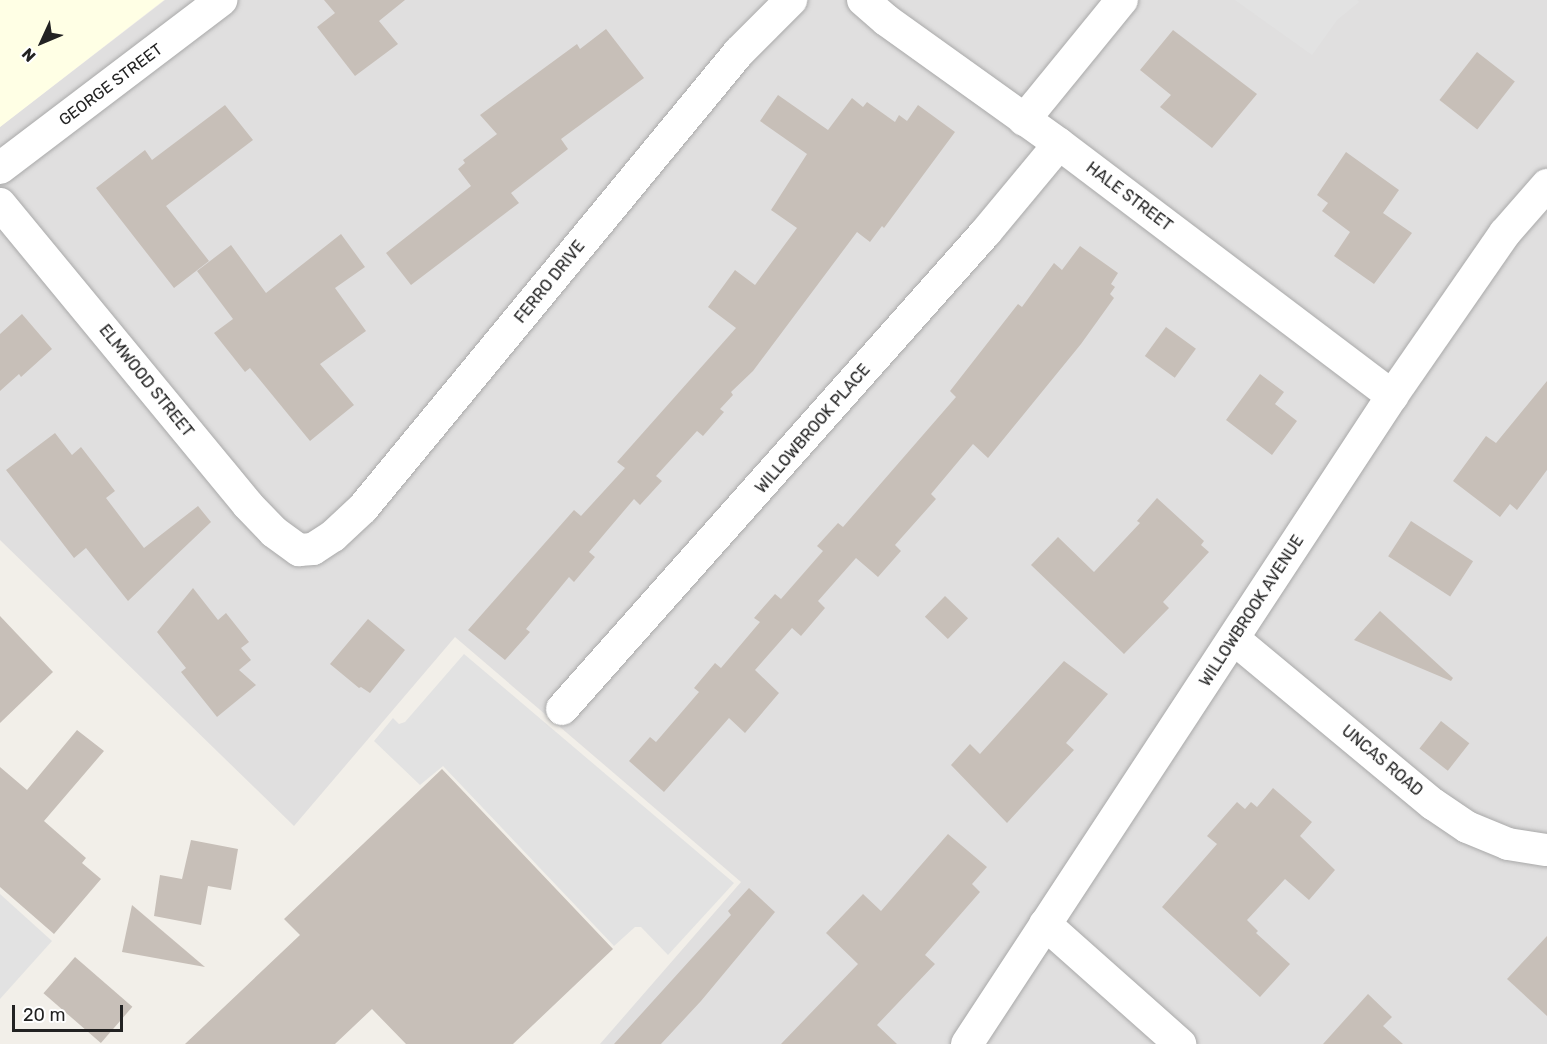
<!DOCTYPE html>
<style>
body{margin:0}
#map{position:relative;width:1547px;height:1044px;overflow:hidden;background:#f2efe9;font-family:Rubik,sans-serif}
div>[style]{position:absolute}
.residential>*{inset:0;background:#e0dfdf}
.education>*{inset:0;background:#ffffe5}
.parking>*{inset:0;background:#e2e2e2}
.building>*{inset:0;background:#c7bfb8;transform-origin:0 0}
.roads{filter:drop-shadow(0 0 2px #a9a9a9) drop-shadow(0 0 2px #a9a9a9)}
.street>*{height:32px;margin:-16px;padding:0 16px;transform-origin:16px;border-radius:16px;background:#fff}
span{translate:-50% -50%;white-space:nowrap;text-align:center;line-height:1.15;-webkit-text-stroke:6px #fff;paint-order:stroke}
.street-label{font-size:16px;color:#222}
.north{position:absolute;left:12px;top:12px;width:60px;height:60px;-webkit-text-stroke:4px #fff;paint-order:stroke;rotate:226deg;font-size:16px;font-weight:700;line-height:24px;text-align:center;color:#222}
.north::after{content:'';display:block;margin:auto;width:21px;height:27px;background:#222;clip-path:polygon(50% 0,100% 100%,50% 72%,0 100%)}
.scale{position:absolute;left:12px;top:1005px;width:111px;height:27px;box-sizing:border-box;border:3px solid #222;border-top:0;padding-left:8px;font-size:18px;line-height:21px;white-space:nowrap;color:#222;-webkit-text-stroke:4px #fff;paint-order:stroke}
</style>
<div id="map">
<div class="residential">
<i style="clip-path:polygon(165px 0,1547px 0,1547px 1044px,600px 1044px,741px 882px,455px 637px,294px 826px,0 540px,0 127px)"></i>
</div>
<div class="education">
<i style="clip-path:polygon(0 0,164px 0,0 127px)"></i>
</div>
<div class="parking">
<i style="clip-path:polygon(1235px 0,1357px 0,1359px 2px,1337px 20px,1312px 55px)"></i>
<i style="clip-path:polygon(464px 654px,734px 883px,668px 955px,641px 927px,635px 927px,614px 946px,443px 766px,420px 785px,374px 741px,393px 718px,399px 724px,405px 722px)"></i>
<i style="clip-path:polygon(0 894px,52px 941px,0 999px)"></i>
</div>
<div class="building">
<i style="clip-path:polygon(324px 0,405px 0,379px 21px,398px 44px,355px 76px,317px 27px,335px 13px)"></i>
<i style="clip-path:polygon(606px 29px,644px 78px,561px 139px,568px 149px,511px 193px,519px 203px,411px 285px,386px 253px,471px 186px,458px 169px,465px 163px,463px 160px,497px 134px,480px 115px,577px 44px,580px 49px)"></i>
<i style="clip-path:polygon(1173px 30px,1257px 94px,1212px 148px,1160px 107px,1171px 95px,1140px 70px)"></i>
<i style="left:1477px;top:52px;width:48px;height:61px;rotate:38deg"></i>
<i style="clip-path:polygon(778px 95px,828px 130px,852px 98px,863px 107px,867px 102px,895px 122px,899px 115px,907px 121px,918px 105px,955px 132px,884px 228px,882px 226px,870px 242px,857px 232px,753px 371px,731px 392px,733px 395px,720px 409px,724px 412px,703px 436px,697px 431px,656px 476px,662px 481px,640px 505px,634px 499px,589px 552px,595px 557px,574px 582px,569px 577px,526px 629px,530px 632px,505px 660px,468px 630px,574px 510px,581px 516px,625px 468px,617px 462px,736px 328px,708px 307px,735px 270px,755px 285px,797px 228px,771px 210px,807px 154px,760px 121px)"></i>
<i style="clip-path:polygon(225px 105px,253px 140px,166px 206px,209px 261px,174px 288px,96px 188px,145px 150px,152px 160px)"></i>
<i style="clip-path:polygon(1346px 152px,1399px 190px,1383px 213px,1412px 233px,1374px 284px,1334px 256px,1350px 232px,1322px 211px,1328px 203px,1317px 195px)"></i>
<i style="clip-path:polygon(341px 234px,365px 267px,335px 288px,366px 331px,320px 364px,354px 405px,310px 441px,250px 368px,245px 372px,214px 333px,233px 319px,197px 271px,231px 245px,266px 293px)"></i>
<i style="clip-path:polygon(1080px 246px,1118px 273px,1111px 284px,1115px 287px,1110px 294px,1114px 298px,1081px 344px,988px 458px,973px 444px,931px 494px,936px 499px,895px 545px,901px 551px,878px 577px,856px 558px,818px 601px,825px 608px,801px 636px,792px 628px,755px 670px,779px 693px,745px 733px,729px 718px,664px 792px,629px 761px,650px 737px,656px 742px,699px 692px,694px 688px,715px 663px,721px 668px,760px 622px,754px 618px,775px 594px,781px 599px,823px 551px,817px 546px,838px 523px,843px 527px,956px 397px,950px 391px,1018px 304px,1022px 307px,1054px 263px,1062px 270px)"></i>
<i style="clip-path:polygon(22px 314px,52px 349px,21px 377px,19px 374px,0 391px,0 334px)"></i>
<i style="left:1166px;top:327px;width:37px;height:36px;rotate:36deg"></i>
<i style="clip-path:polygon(1260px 374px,1284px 392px,1275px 404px,1297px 421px,1272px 455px,1226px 420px)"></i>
<i style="clip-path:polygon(1547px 381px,1547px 470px,1517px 510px,1510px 504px,1500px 517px,1453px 481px,1486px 436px,1496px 443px)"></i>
<i style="clip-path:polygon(55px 433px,72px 455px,81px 447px,115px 491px,106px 498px,144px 548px,198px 506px,211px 522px,128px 601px,86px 548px,74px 558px,6px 470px)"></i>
<i style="clip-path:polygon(1157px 498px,1204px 541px,1201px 545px,1209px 552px,1163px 602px,1169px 608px,1124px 654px,1031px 565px,1058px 537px,1094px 572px,1140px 523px,1137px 521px)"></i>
<i style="left:1411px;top:521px;width:74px;height:42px;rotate:33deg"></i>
<i style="clip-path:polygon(193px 588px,218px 620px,226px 613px,249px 642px,241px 648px,251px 660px,239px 670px,256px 685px,217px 717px,181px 672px,186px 668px,157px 632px)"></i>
<i style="left:945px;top:596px;width:32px;height:29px;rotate:44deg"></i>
<i style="clip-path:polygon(1380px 611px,1453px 678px,1451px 681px,1354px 640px)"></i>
<i style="clip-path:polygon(0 616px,53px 672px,0 723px)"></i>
<i style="clip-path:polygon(368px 619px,405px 650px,370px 693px,361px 687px,359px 688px,330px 664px)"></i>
<i style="clip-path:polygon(1064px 661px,1108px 694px,1066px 743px,1074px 750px,1007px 823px,951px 765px,970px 744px,980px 754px)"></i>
<i style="left:1441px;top:721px;width:36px;height:35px;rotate:38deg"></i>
<i style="clip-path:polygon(77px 730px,104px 751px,44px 821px,86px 858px,82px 863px,101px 879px,54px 934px,0 887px,0 767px,27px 790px)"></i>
<i style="clip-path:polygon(442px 769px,613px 949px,513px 1044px,406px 1044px,372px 1009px,335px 1044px,185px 1044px,300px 935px,284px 919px)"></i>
<i style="clip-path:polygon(1273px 788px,1312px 822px,1300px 836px,1335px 870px,1309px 900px,1285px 879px,1247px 920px,1258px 931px,1256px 933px,1290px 964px,1260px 997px,1162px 907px,1217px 844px,1207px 836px,1237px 802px,1245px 809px,1251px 802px,1257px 807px)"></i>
<i style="clip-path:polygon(948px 834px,987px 867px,972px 884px,980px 892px,925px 955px,935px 964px,877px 1025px,897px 1044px,781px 1044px,858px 964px,826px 933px,863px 894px,881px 911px)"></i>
<i style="clip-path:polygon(191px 840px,238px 849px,231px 890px,208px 886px,201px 925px,154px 916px,160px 875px,182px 879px)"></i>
<i style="clip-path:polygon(749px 888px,775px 912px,701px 1001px,661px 1044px,614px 1044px,731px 915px,728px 911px)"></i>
<i style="clip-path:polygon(132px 905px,205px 967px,122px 952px)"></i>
<i style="clip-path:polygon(1547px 936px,1547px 1016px,1507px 979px)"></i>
<i style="left:75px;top:957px;width:76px;height:48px;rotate:41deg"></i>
<i style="clip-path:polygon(1368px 994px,1392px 1017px,1383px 1026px,1403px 1044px,1323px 1044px)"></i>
</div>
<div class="roads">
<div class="street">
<i style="left:863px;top:0;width:30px;rotate:41deg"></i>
<i style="left:886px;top:20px;width:213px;rotate:35.6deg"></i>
<i style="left:1059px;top:144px;width:418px;rotate:37.1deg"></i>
<i style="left:1024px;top:120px;width:155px;rotate:-50.8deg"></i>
<i style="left:0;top:168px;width:278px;rotate:-37.2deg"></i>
<i style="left:0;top:204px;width:390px;rotate:50.5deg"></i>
<i style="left:248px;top:505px;width:37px;rotate:46deg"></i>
<i style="left:274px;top:532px;width:31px;rotate:36deg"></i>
<i style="left:299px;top:550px;width:14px;rotate:-4deg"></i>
<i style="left:313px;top:549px;width:24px;rotate:-33deg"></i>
<i style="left:333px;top:536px;width:41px;rotate:-43deg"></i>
<i style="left:363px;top:508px;width:591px;rotate:-50.49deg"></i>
<i style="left:739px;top:52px;width:74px;rotate:-45deg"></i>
<i style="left:1234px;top:639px;width:259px;rotate:39.7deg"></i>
<i style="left:1433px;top:804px;width:41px;rotate:34.1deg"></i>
<i style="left:1467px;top:827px;width:44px;rotate:22.5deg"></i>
<i style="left:1508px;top:844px;width:39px;rotate:9deg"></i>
<i style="left:562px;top:709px;width:638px;rotate:-48.37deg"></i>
<i style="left:986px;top:232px;width:114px;rotate:-50.3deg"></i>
<i style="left:1045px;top:924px;width:181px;rotate:41.6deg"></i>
<i style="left:967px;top:1044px;width:775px;rotate:-56.74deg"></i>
<i style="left:1392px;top:396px;width:198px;rotate:-55.3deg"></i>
<i style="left:1505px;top:233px;width:64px;rotate:-48.8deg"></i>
</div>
</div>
<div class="street-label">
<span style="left:111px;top:85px;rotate:-37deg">GEORGE STREET</span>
<span style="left:1129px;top:197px;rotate:37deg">HALE STREET</span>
<span style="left:550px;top:282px;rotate:-51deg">FERRO DRIVE</span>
<span style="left:146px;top:381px;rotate:51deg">ELMWOOD STREET</span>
<span style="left:813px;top:429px;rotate:-49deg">WILLOWBROOK PLACE</span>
<span style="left:1252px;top:611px;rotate:-57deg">WILLOWBROOK AVENUE</span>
<span style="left:1382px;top:761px;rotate:40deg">UNCAS ROAD</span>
</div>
<div class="north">N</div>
<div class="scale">20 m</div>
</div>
